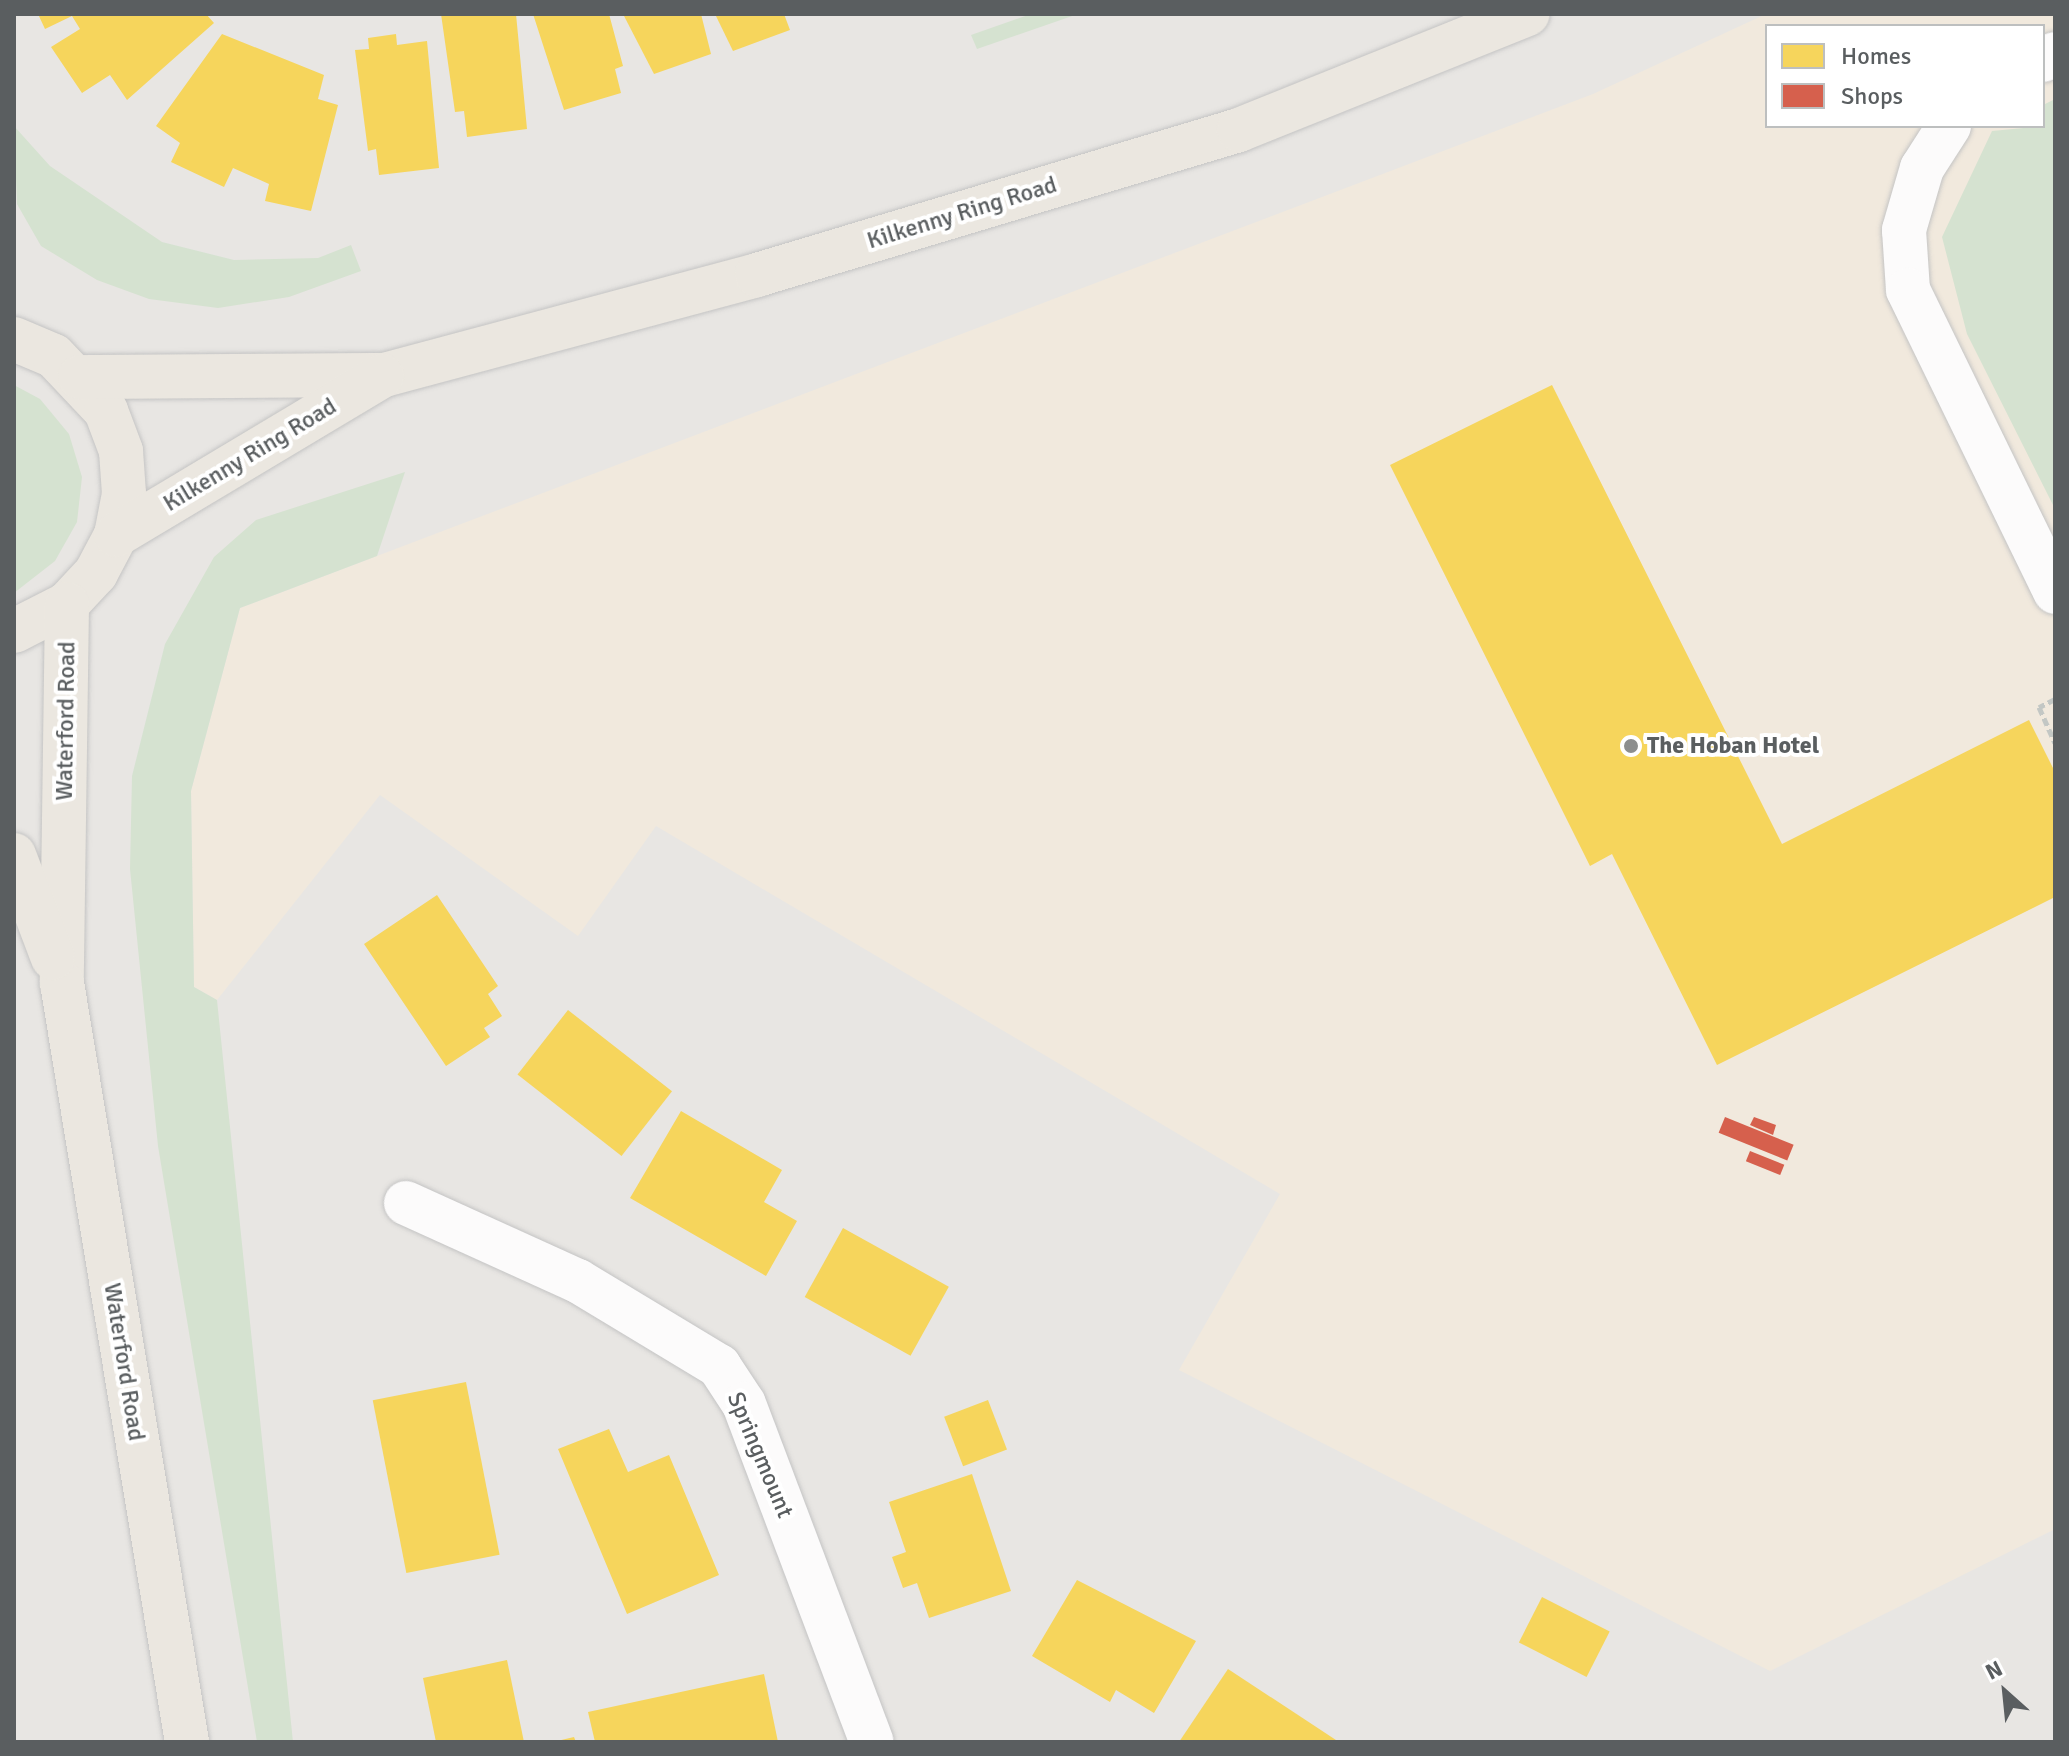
<!DOCTYPE html>
<style>
body{margin:0}
#map{position:relative;width:2069px;height:1756px;overflow:hidden;background:#e8e6e3;font-family:Signika,sans-serif}
div>[style]{position:absolute}
.commercial>*{inset:0;background:#f1e9dd}
.green>*{inset:0;background:#d5e2d0}
.homes>*{inset:0;background:#f6d55c;transform-origin:0 0}
.shops>*{inset:0;background:#d6604d;transform-origin:0 0}
.path>*{height:5px;margin-top:-2.5px;transform-origin:0;background:repeating-linear-gradient(90deg,#c3c7c4 0 8px,transparent 0 12px)}
.roads{filter:drop-shadow(0 0 2px #c4c4c4) drop-shadow(0 0 2px #c4c4c4)}
.minor>*{height:44px;margin:-22px;padding:0 22px;transform-origin:22px;border-radius:22px;background:#fcfbfb}
.highway>*{height:44px;margin:-22px;padding:0 22px;transform-origin:22px;border-radius:22px;background:#ebe7e0}
.dots>*{width:22px;height:22px;translate:-50% -50%;box-sizing:border-box;border:4px solid #fff;border-radius:50%}
span{translate:-50% -50%;white-space:nowrap;text-align:center;line-height:1.15;-webkit-text-stroke:8px #fff;paint-order:stroke}
.street-label{font-size:24px;color:#5a5e60}
.poi-label{font-size:24px;color:#5a5e60;font-weight:700}
.left{translate:0 -50%;text-align:left}
.frame{position:absolute;inset:0;border:16px solid #5a5e60;pointer-events:none}
.legend{position:absolute;left:1765px;top:24px;width:280px;height:104px;box-sizing:border-box;background:#fff;border:2px solid #bdbfbf;margin:0;padding:10px 14px;list-style:none;font-size:24px;color:#5a5e60}
.legend li{display:flex;align-items:center;gap:16px;height:40px}
.legend b{width:40px;border:2px solid #bdbfbf}
.north{position:absolute;left:1965px;top:1652px;width:80px;height:80px;-webkit-text-stroke:6px #fff;paint-order:stroke;rotate:333deg;font-size:22px;font-weight:700;line-height:32px;text-align:center;color:#5a5e60}
.north::after{content:'';display:block;margin:auto;width:28px;height:36px;background:#5a5e60;clip-path:polygon(50% 0,100% 100%,50% 72%,0 100%)}
</style>
<div id="map">
<div class="commercial">
<i style="clip-path:polygon(evenodd,1766px 14px,2055px 14px,2055px 1529px,1770px 1671px,1179px 1370px,1280px 1194px,656px 826px,578px 936px,380px 795px,217px 1000px,194px 987px,191px 791px,240px 608px,1593px 94px,1766px 14px,1767px 26px,2043px 26px,2043px 126px,1767px 126px,1767px 26px)"></i>
</div>
<div class="green">
<i style="clip-path:polygon(1031px 14px,1078px 14px,977px 49px,971px 35px)"></i>
<i style="clip-path:polygon(2055px 99px,2055px 509px,1967px 334px,1942px 237px,1992px 131px,2043px 126px,2043px 105px)"></i>
<i style="clip-path:polygon(14px 126px,50px 166px,162px 242px,234px 260px,318px 258px,351px 245px,361px 271px,289px 297px,218px 308px,149px 299px,97px 280px,41px 246px,17px 204px)"></i>
<i style="clip-path:polygon(14px 385px,40px 399px,69px 434px,82px 477px,77px 522px,55px 561px,14px 593px)"></i>
<i style="clip-path:polygon(405px 472px,377px 556px,240px 608px,191px 791px,194px 987px,217px 1000px,293px 1742px,257px 1742px,158px 1146px,130px 869px,132px 776px,165px 644px,214px 557px,256px 520px)"></i>
</div>
<div class="homes">
<i style="clip-path:polygon(38px 14px,206px 14px,214px 23px,127px 100px,110px 75px,82px 93px,51px 47px,80px 29px,72px 16px,45px 29px)"></i>
<i style="clip-path:polygon(441px 14px,516px 14px,527px 129px,467px 137px,464px 111px,455px 112px)"></i>
<i style="clip-path:polygon(533px 14px,609px 14px,623px 66px,615px 69px,621px 93px,564px 110px)"></i>
<i style="clip-path:polygon(623px 14px,701px 14px,711px 54px,654px 74px)"></i>
<i style="clip-path:polygon(715px 14px,784px 14px,790px 30px,733px 51px)"></i>
<i style="clip-path:polygon(222px 34px,324px 75px,318px 99px,338px 105px,311px 211px,265px 201px,269px 184px,233px 168px,224px 187px,171px 162px,180px 143px,156px 126px)"></i>
<i style="clip-path:polygon(396px 34px,397px 45px,427px 41px,439px 168px,379px 175px,376px 149px,368px 151px,355px 50px,369px 49px,368px 38px)"></i>
<i style="clip-path:polygon(1552px 385px,1782px 844px,2029px 720px,2055px 772px,2055px 897px,1717px 1065px,1612px 854px,1590px 866px,1390px 465px)"></i>
<i style="clip-path:polygon(437px 895px,498px 986px,488px 994px,502px 1016px,484px 1028px,490px 1037px,446px 1066px,364px 944px)"></i>
<i style="left:568px;top:1010px;width:132px;height:82px;rotate:38deg"></i>
<i style="clip-path:polygon(681px 1111px,782px 1170px,764px 1202px,797px 1221px,766px 1276px,630px 1198px)"></i>
<i style="left:843px;top:1228px;width:121px;height:79px;rotate:29deg"></i>
<i style="left:466px;top:1382px;width:176px;height:95px;rotate:79deg"></i>
<i style="left:988px;top:1400px;width:53px;height:47px;rotate:69deg"></i>
<i style="clip-path:polygon(609px 1429px,628px 1472px,669px 1455px,719px 1575px,627px 1614px,558px 1449px)"></i>
<i style="clip-path:polygon(972px 1474px,1011px 1591px,929px 1618px,917px 1583px,903px 1588px,892px 1557px,906px 1552px,889px 1502px)"></i>
<i style="clip-path:polygon(1077px 1580px,1196px 1641px,1154px 1713px,1116px 1690px,1110px 1702px,1032px 1656px)"></i>
<i style="left:1542px;top:1597px;width:76px;height:51px;rotate:27deg"></i>
<i style="clip-path:polygon(507px 1660px,524px 1742px,436px 1742px,423px 1678px)"></i>
<i style="clip-path:polygon(1228px 1669px,1339px 1742px,1179px 1742px)"></i>
<i style="clip-path:polygon(764px 1674px,778px 1742px,595px 1742px,588px 1712px)"></i>
<i style="clip-path:polygon(574px 1737px,576px 1742px,557px 1742px,557px 1741px)"></i>
</div>
<div class="shops">
<i style="left:1725px;top:1117px;width:74px;height:17px;rotate:22deg"></i>
<i style="clip-path:polygon(1754px 1117px,1776px 1125px,1773px 1135px,1750px 1125px)"></i>
<i style="left:1750px;top:1151px;width:37px;height:11px;rotate:22deg"></i>
</div>
<div class="path">
<i style="left:2055px;top:699px;width:18px;rotate:153deg"></i>
<i style="left:2039px;top:707px;width:39px;rotate:66deg"></i>
</div>
<div class="roads">
<div class="minor">
<i style="left:2043px;top:60px;width:13px;rotate:-27deg"></i>
<i style="left:1949px;top:126px;width:50px;rotate:122.7deg"></i>
<i style="left:1922px;top:168px;width:65px;rotate:106.2deg"></i>
<i style="left:1904px;top:230px;width:60px;rotate:86.2deg"></i>
<i style="left:1908px;top:290px;width:336px;rotate:64deg"></i>
<i style="left:406px;top:1203px;width:189px;rotate:24.4deg"></i>
<i style="left:578px;top:1281px;width:165px;rotate:31.1deg"></i>
<i style="left:719px;top:1366px;width:45px;rotate:56.7deg"></i>
<i style="left:744px;top:1404px;width:361px;rotate:69.3deg"></i>
</div>
<div class="highway">
<i style="left:14px;top:339px;width:43px;rotate:23deg"></i>
<i style="left:54px;top:356px;width:76px;rotate:46.6deg"></i>
<i style="left:106px;top:411px;width:43px;rotate:69.4deg"></i>
<i style="left:121px;top:451px;width:43px;rotate:86deg"></i>
<i style="left:124px;top:494px;width:42px;rotate:101deg"></i>
<i style="left:116px;top:535px;width:43px;rotate:117.8deg"></i>
<i style="left:96px;top:573px;width:42px;rotate:133.1deg"></i>
<i style="left:67px;top:604px;width:59px;rotate:153deg"></i>
<i style="left:80px;top:377px;width:304px;rotate:-0.4deg"></i>
<i style="left:384px;top:375px;width:386px;rotate:-15deg"></i>
<i style="left:757px;top:275px;width:503px;rotate:-16.74deg"></i>
<i style="left:1239px;top:130px;width:311px;rotate:-21.9deg"></i>
<i style="left:116px;top:535px;width:310px;rotate:-30.9deg"></i>
<i style="left:67px;top:604px;width:379px;rotate:90.8deg"></i>
<i style="left:62px;top:983px;width:769px;rotate:80.65deg"></i>
<i style="left:14px;top:855px;width:110px;rotate:69.3deg"></i>
</div>
</div>
<div class="dots">
<i style="left:1631px;top:746px;background:#8c8e8e"></i>
</div>
<div class="street-label">
<span style="left:962px;top:213px;rotate:-17deg">Kilkenny Ring Road</span>
<span style="left:250px;top:455px;rotate:-31deg">Kilkenny Ring Road</span>
<span style="left:66px;top:721px;rotate:-89deg">Waterford Road</span>
<span style="left:124px;top:1362px;rotate:81deg">Waterford Road</span>
<span style="left:760px;top:1455px;rotate:67deg">Springmount</span>
</div>
<div class="poi-label">
<span class="left" style="left:1647px;top:746px">The Hoban Hotel</span>
</div>
<div class="frame"></div>
<ul class="legend">
<li><b style="height:22px;background:#f6d55c"></b>Homes</li>
<li><b style="height:22px;background:#d6604d"></b>Shops</li>
</ul>
<div class="north">N</div>
</div>
